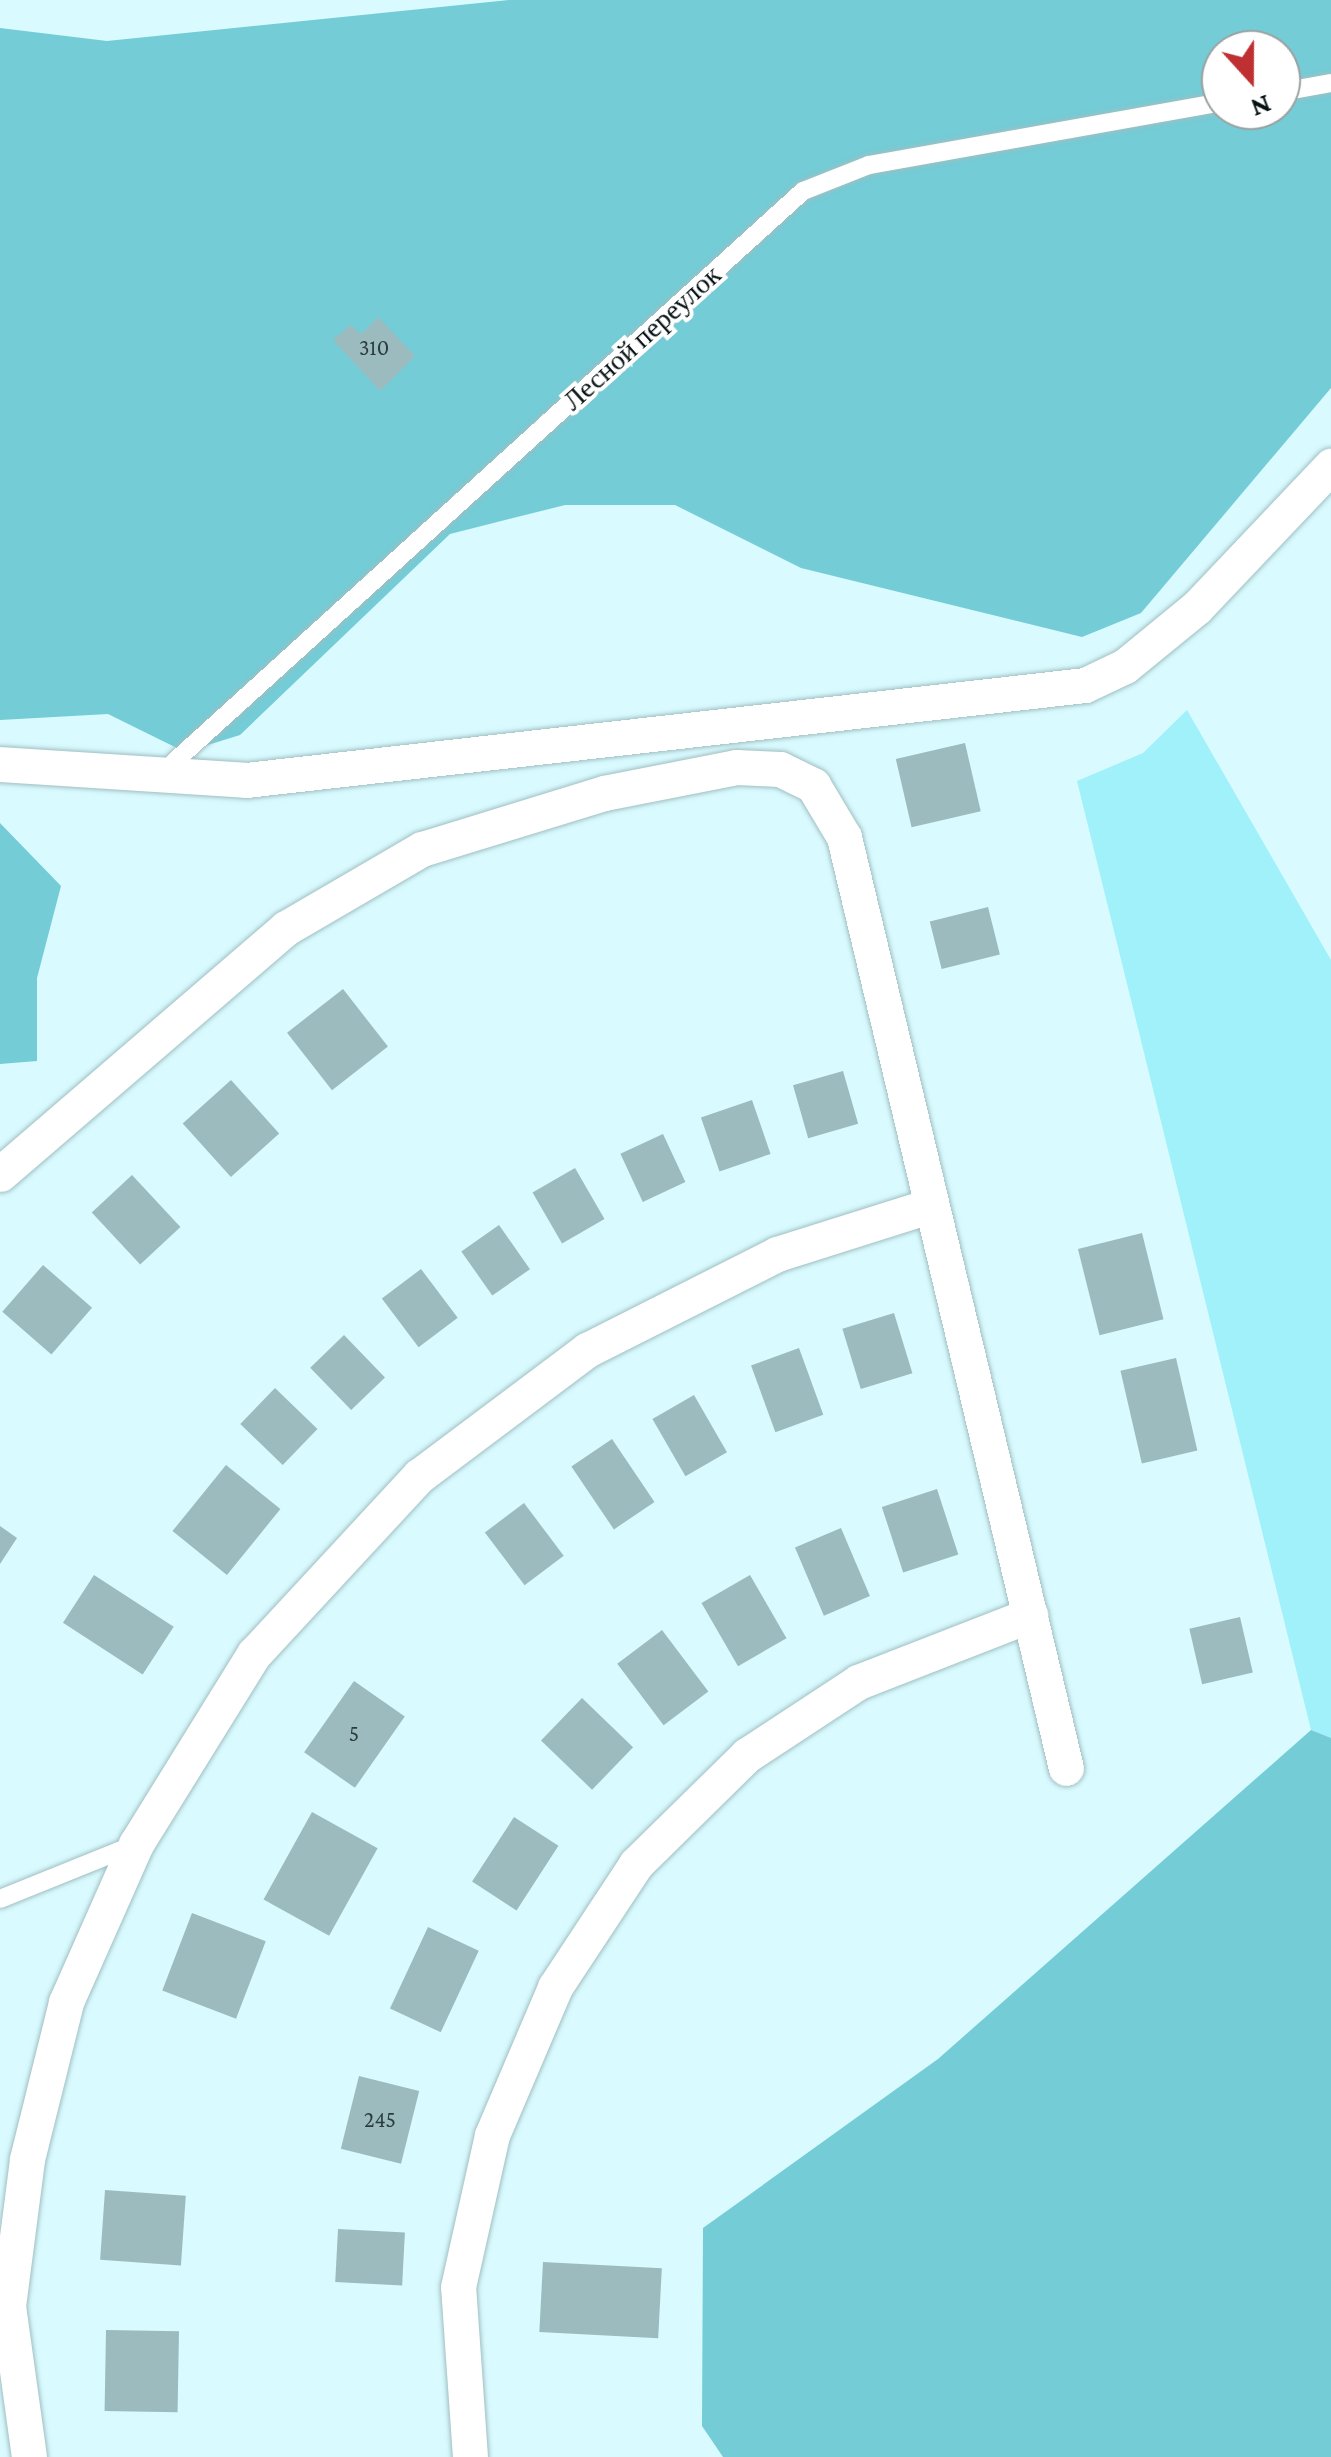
<!DOCTYPE html>
<meta charset="utf-8">
<style>
body{margin:0}
#map{position:relative;width:1331px;height:2457px;overflow:hidden;background:#d9fafe;font-family:"Crimson Pro",serif}
div>[style]{position:absolute}
.green>*{inset:0;background:#a1f1fa}
.forest>*{inset:0;background:#74ccd6}
.building>*{inset:0;background:#9cbbbf;transform-origin:0 0}
.roads{filter:drop-shadow(0 0 2px #9fbfc2) drop-shadow(0 0 2px #9fbfc2)}
.service>*{height:18px;margin:-9px;padding:0 9px;transform-origin:9px;border-radius:9px;background:#fff}
.minor>*{height:35px;margin:-17.5px;padding:0 17.5px;transform-origin:17.5px;border-radius:17.5px;background:#fff}
span{translate:-50% -50%;white-space:nowrap;text-align:center;line-height:1.15;-webkit-text-stroke:8px #fff;paint-order:stroke}
.number-label{font-size:22px;color:#2c3c3e}
.number-label span{-webkit-text-stroke-width:0}
.street-label{font-size:28px;color:#061113}
.north{position:absolute;left:1201px;top:30px;width:100px;height:100px;box-sizing:border-box;background:#fff;border:2px solid #9ba0a1;border-radius:50%;rotate:159deg;font-size:28px;font-weight:700;line-height:40px;text-align:center;color:#061113}
.north::after{content:'';display:block;margin:auto;width:35px;height:45px;background:#bf3033;clip-path:polygon(50% 0,100% 100%,50% 72%,0 100%)}
</style>
<div id="map">
<div class="green">
<i style="clip-path:polygon(1187px 710px,1331px 960px,1331px 1738px,1311px 1730px,1077px 781px,1143px 753px)"></i>
</div>
<div class="forest">
<i style="clip-path:polygon(evenodd,509px 0,1331px 0,1331px 388px,1141px 613px,1082px 637px,801px 568px,675px 505px,565px 505px,450px 534px,240px 735px,185px 752px,108px 714px,0 720px,0 28px,107px 41px,509px 0,1221px 50px,1281px 50px,1281px 110px,1221px 110px,1221px 50px)"></i>
<i style="clip-path:polygon(0 823px,61px 886px,37px 978px,37px 1061px,0 1064px)"></i>
<i style="clip-path:polygon(1311px 1730px,1331px 1738px,1331px 2457px,723px 2457px,702px 2426px,703px 2228px,938px 2059px)"></i>
</div>
<div class="building">
<i style="clip-path:polygon(378px 317px,415px 356px,380px 391px,333px 340px,350px 325px,362px 334px)"></i>
<i style="left:965px;top:743px;width:70px;height:71px;rotate:77deg"></i>
<i style="left:988px;top:907px;width:49px;height:60px;rotate:76deg"></i>
<i style="left:343px;top:989px;width:73px;height:71px;rotate:52deg"></i>
<i style="left:843px;top:1071px;width:55px;height:52px;rotate:74deg"></i>
<i style="left:231px;top:1080px;width:72px;height:65px;rotate:48deg"></i>
<i style="left:752px;top:1100px;width:57px;height:54px;rotate:71deg"></i>
<i style="left:663px;top:1134px;width:53px;height:47px;rotate:65deg"></i>
<i style="left:575px;top:1168px;width:59px;height:49px;rotate:60deg"></i>
<i style="left:132px;top:1175px;width:71px;height:55px;rotate:47deg"></i>
<i style="left:499px;top:1225px;width:54px;height:46px;rotate:55deg"></i>
<i style="left:1142px;top:1233px;width:89px;height:66px;rotate:76deg"></i>
<i style="left:43px;top:1265px;width:65px;height:62px;rotate:41deg"></i>
<i style="left:421px;top:1269px;width:61px;height:49px;rotate:53deg"></i>
<i style="left:894px;top:1313px;width:63px;height:54px;rotate:73deg"></i>
<i style="left:344px;top:1335px;width:59px;height:47px;rotate:46deg"></i>
<i style="left:799px;top:1348px;width:71px;height:51px;rotate:70deg"></i>
<i style="left:1176px;top:1358px;width:95px;height:57px;rotate:77deg"></i>
<i style="left:275px;top:1388px;width:59px;height:50px;rotate:44deg"></i>
<i style="left:694px;top:1395px;width:66px;height:48px;rotate:60deg"></i>
<i style="left:612px;top:1439px;width:76px;height:49px;rotate:56deg"></i>
<i style="left:226px;top:1465px;width:70px;height:85px;rotate:39deg"></i>
<i style="left:937px;top:1489px;width:69px;height:58px;rotate:72deg"></i>
<i style="left:524px;top:1503px;width:66px;height:49px;rotate:53deg"></i>
<i style="clip-path:polygon(0 1526px,17px 1538px,0 1564px)"></i>
<i style="left:841px;top:1528px;width:74px;height:50px;rotate:67deg"></i>
<i style="left:94px;top:1575px;width:95px;height:57px;rotate:33deg"></i>
<i style="left:750px;top:1575px;width:73px;height:56px;rotate:60deg"></i>
<i style="left:1240px;top:1617px;width:57px;height:52px;rotate:77deg"></i>
<i style="left:662px;top:1630px;width:77px;height:56px;rotate:53deg"></i>
<i style="left:354px;top:1681px;width:62px;height:87px;rotate:35deg"></i>
<i style="left:582px;top:1698px;width:71px;height:59px;rotate:44deg"></i>
<i style="left:312px;top:1812px;width:75px;height:100px;rotate:29deg"></i>
<i style="left:514px;top:1817px;width:53px;height:77px;rotate:33deg"></i>
<i style="left:192px;top:1913px;width:79px;height:83px;rotate:21deg"></i>
<i style="left:428px;top:1927px;width:56px;height:90px;rotate:25deg"></i>
<i style="left:359px;top:2076px;width:62px;height:75px;rotate:14deg"></i>
<i style="left:105px;top:2190px;width:81px;height:70px;rotate:4deg"></i>
<i style="left:338px;top:2229px;width:67px;height:53px;rotate:3deg"></i>
<i style="left:543px;top:2262px;width:119px;height:70px;rotate:3deg"></i>
<i style="left:106px;top:2330px;width:73px;height:81px;rotate:1deg"></i>
</div>
<div class="roads">
<div class="service">
<i style="left:1281px;top:92px;width:51px;rotate:-10.2deg"></i>
<i style="left:163px;top:772px;width:864px;rotate:-42.23deg"></i>
<i style="left:803px;top:191px;width:71px;rotate:-21.5deg"></i>
<i style="left:869px;top:165px;width:358px;rotate:-10.1deg"></i>
<i style="left:0;top:1899px;width:141px;rotate:-22deg"></i>
</div>
<div class="minor">
<i style="left:0;top:764px;width:247px;rotate:3.7deg"></i>
<i style="left:246px;top:780px;width:844px;rotate:-6.46deg"></i>
<i style="left:1085px;top:685px;width:44px;rotate:-25.4deg"></i>
<i style="left:1125px;top:666px;width:93px;rotate:-39.3deg"></i>
<i style="left:1197px;top:607px;width:195px;rotate:-46.5deg"></i>
<i style="left:0;top:1174px;width:377px;rotate:-40.7deg"></i>
<i style="left:286px;top:928px;width:157px;rotate:-30.2deg"></i>
<i style="left:422px;top:849px;width:190px;rotate:-17.1deg"></i>
<i style="left:604px;top:793px;width:135px;rotate:-11.1deg"></i>
<i style="left:736px;top:767px;width:44px;rotate:2.6deg"></i>
<i style="left:780px;top:769px;width:37px;rotate:26deg"></i>
<i style="left:813px;top:785px;width:61px;rotate:59.2deg"></i>
<i style="left:844px;top:837px;width:957px;rotate:76.59deg"></i>
<i style="left:29px;top:2457px;width:152px;rotate:-97.9deg"></i>
<i style="left:8px;top:2306px;width:148px;rotate:-82.6deg"></i>
<i style="left:27px;top:2159px;width:162px;rotate:-76deg"></i>
<i style="left:66px;top:2002px;width:173px;rotate:-66.1deg"></i>
<i style="left:136px;top:1844px;width:224px;rotate:-58.2deg"></i>
<i style="left:254px;top:1654px;width:243px;rotate:-47.2deg"></i>
<i style="left:419px;top:1476px;width:210px;rotate:-36.9deg"></i>
<i style="left:587px;top:1350px;width:213px;rotate:-26.8deg"></i>
<i style="left:777px;top:1254px;width:159px;rotate:-17.5deg"></i>
<i style="left:470px;top:2457px;width:170px;rotate:-94deg"></i>
<i style="left:458px;top:2287px;width:156px;rotate:-77.4deg"></i>
<i style="left:492px;top:2135px;width:161px;rotate:-66.9deg"></i>
<i style="left:555px;top:1987px;width:147px;rotate:-56.6deg"></i>
<i style="left:636px;top:1864px;width:156px;rotate:-44.5deg"></i>
<i style="left:747px;top:1755px;width:133px;rotate:-33.3deg"></i>
<i style="left:858px;top:1682px;width:185px;rotate:-21.3deg"></i>
</div>
</div>
<div class="number-label">
<span style="left:374px;top:348px">310</span>
<span style="left:354px;top:1734px">5</span>
<span style="left:380px;top:2120px">245</span>
</div>
<div class="street-label">
<span style="left:642px;top:338px;rotate:-42deg">Лесной переулок</span>
</div>
<div class="north">N</div>
</div>
